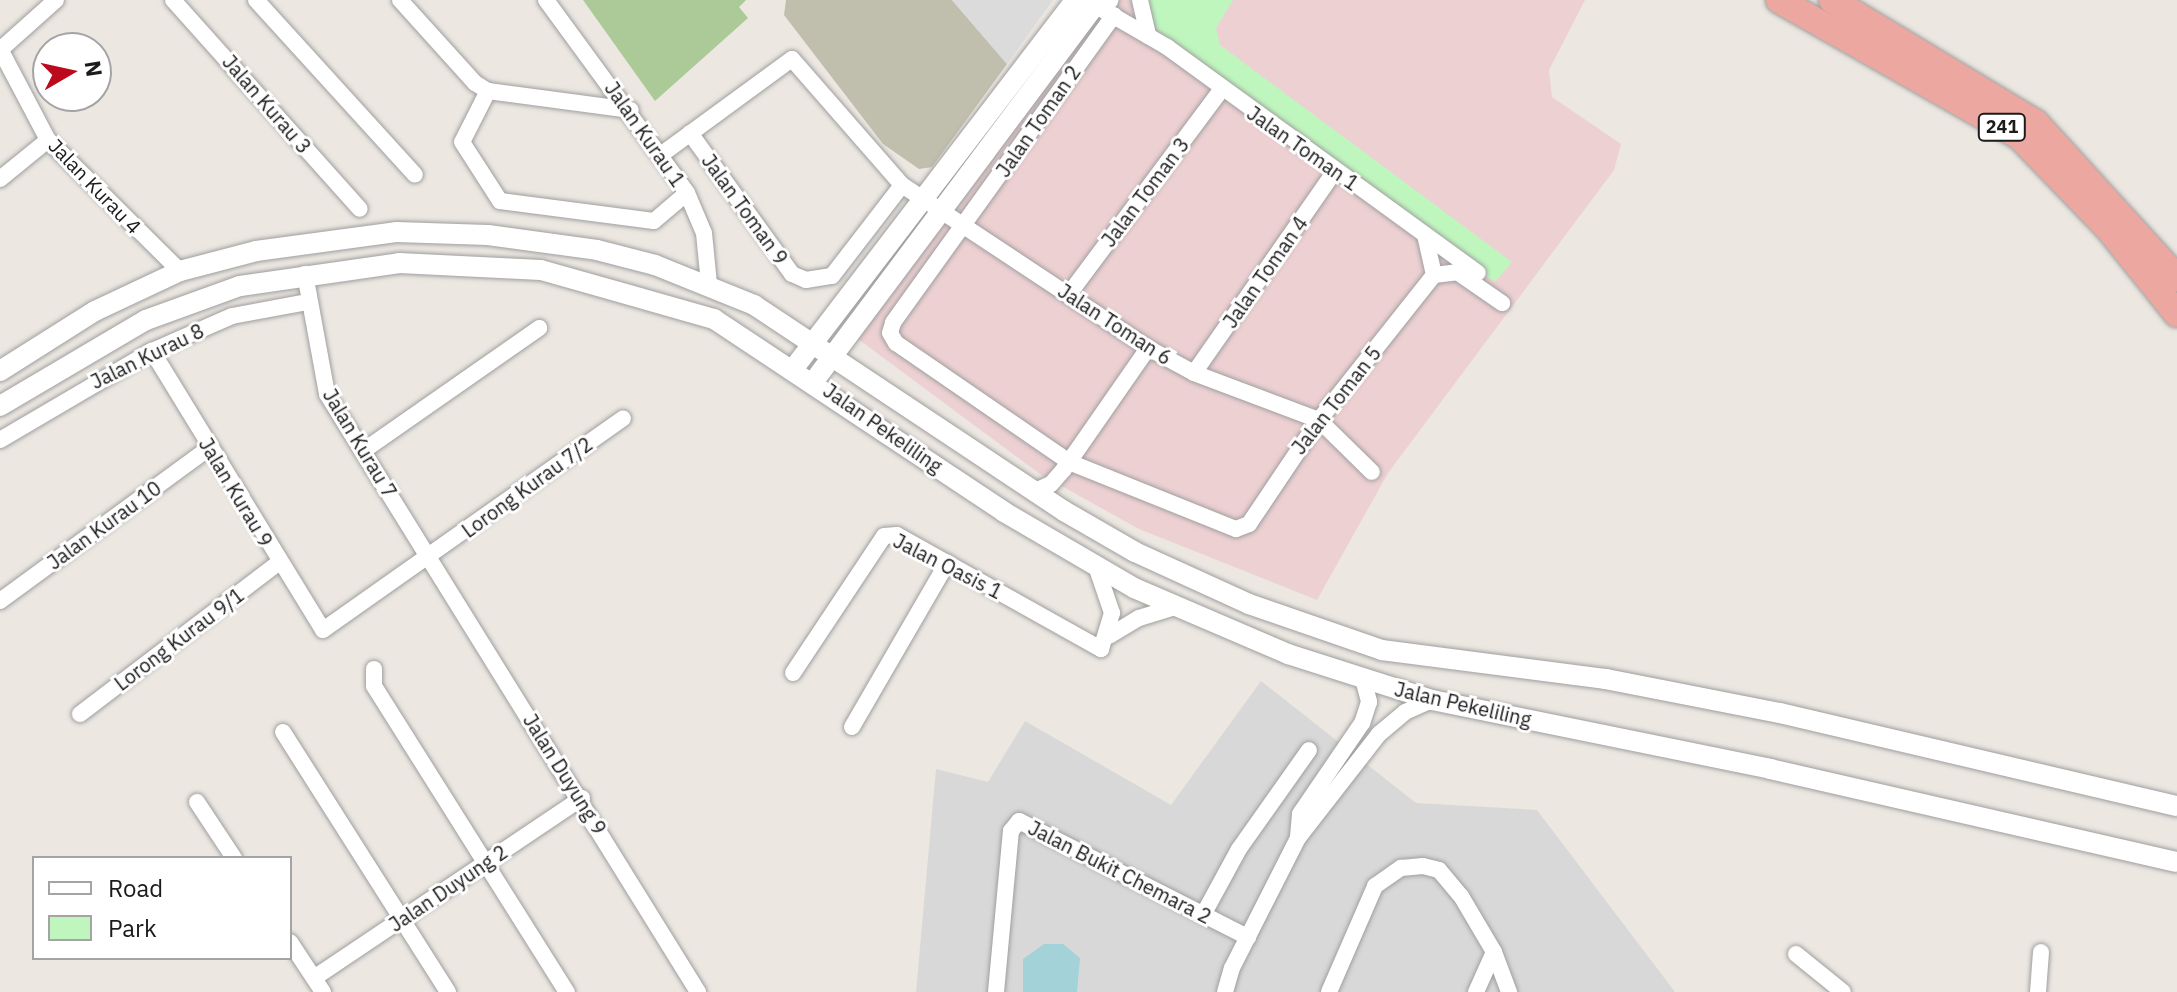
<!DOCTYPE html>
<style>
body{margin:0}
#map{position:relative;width:2177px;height:992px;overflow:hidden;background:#ece7e1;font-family:"IBM Plex Sans",sans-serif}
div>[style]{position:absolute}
.residential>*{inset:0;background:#d9d8d8}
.commercial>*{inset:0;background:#edd0d2}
.construction>*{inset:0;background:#c0bead}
.forest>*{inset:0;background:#abca97}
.park>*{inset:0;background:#bff6be}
.parking>*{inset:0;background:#dbdbdb}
.water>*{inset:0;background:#a3d2d8}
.roads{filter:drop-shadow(0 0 2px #9f9f9f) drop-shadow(0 0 2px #9f9f9f)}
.minor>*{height:16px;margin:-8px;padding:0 8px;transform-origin:8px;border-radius:8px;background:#fff}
.tertiary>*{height:20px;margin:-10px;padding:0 10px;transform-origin:10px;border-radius:10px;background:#fff}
.trunk>*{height:26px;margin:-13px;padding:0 13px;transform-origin:13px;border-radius:13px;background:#eca8a0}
span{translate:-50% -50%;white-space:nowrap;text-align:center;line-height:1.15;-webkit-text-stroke:6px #fff;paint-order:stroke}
.shield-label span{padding:2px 6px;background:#fff;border:2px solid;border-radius:6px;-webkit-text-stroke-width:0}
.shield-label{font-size:18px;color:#1b1b1b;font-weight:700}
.street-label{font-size:20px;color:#1b1b1b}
.legend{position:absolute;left:32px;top:856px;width:260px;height:104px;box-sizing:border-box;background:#fff;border:2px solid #a4a4a4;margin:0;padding:10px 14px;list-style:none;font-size:24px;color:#1b1b1b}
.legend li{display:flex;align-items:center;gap:16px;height:40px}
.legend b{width:40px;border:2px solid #a4a4a4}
.north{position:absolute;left:32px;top:32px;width:80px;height:80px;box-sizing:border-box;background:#fff;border:2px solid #a4a4a4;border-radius:50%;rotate:81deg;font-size:22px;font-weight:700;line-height:32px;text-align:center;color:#1b1b1b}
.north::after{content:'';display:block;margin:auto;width:28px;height:36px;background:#bd091c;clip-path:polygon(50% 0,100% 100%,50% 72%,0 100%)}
</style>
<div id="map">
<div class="residential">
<i style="clip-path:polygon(1261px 681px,1416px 803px,1537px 810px,1675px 992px,916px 992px,936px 769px,988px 782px,1025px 721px,1171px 805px)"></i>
</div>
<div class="commercial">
<i style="clip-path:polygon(1120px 0,1585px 0,1549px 70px,1552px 97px,1621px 144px,1614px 170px,1388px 473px,1317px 600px,1139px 529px,1040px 474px,854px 336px,1078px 34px)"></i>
</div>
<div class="construction">
<i style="clip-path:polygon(786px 0,952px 0,1007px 64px,932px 167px,919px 169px,883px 144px,784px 15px)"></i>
</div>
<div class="forest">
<i style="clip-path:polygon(583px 0,746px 0,739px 7px,748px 18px,655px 101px)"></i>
</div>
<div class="park">
<i style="clip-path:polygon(1147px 0,1233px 0,1216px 28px,1220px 45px,1512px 262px,1495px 282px,1280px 129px,1156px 29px,1147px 17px)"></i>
</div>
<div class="parking">
<i style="clip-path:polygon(952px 0,1053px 0,1007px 64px)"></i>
</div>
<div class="water">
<i style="clip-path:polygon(1044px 944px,1063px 944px,1080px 958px,1077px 992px,1023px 992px,1023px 959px)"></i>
</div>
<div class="roads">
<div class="minor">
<i style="left:173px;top:0;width:280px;rotate:48.2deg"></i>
<i style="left:256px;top:0;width:236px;rotate:47.7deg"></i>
<i style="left:400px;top:0;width:112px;rotate:47.9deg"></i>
<i style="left:475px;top:83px;width:15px;rotate:32deg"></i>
<i style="left:488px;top:91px;width:144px;rotate:7.6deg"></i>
<i style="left:546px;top:0;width:239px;rotate:53.8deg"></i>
<i style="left:687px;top:193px;width:43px;rotate:67deg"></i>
<i style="left:704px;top:233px;width:51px;rotate:84.4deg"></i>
<i style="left:1086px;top:0;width:94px;rotate:30.1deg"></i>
<i style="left:1167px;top:47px;width:384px;rotate:36deg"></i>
<i style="left:1140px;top:0;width:37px;rotate:77deg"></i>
<i style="left:1114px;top:15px;width:379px;rotate:125.7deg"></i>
<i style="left:893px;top:323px;width:10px;rotate:107deg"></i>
<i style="left:890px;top:333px;width:12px;rotate:59deg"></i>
<i style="left:896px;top:343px;width:210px;rotate:34.5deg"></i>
<i style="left:1069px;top:462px;width:180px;rotate:21.9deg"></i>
<i style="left:1236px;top:529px;width:14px;rotate:-21deg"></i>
<i style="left:1249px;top:524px;width:125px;rotate:-56.1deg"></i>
<i style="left:1319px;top:420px;width:185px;rotate:-51.6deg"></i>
<i style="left:1434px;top:275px;width:23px;rotate:-7deg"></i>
<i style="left:1457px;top:272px;width:55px;rotate:34.6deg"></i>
<i style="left:0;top:49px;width:103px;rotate:62.2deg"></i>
<i style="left:48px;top:140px;width:186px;rotate:44.8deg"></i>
<i style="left:0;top:50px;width:75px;rotate:-41.8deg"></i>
<i style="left:488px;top:91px;width:57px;rotate:117deg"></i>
<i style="left:462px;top:142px;width:70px;rotate:57.2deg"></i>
<i style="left:500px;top:201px;width:155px;rotate:7.4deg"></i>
<i style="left:654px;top:221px;width:43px;rotate:-40.3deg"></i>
<i style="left:690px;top:133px;width:174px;rotate:54.1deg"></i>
<i style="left:792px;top:274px;width:15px;rotate:23deg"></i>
<i style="left:806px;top:280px;width:26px;rotate:-9deg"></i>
<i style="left:832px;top:276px;width:115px;rotate:-52.4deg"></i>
<i style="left:662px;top:154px;width:161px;rotate:-36.2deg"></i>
<i style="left:792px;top:59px;width:167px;rotate:48.9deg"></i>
<i style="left:902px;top:185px;width:295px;rotate:33.5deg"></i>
<i style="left:1148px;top:348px;width:52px;rotate:28.5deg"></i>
<i style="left:1194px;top:373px;width:134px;rotate:20.6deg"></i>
<i style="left:1319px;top:420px;width:74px;rotate:44.5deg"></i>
<i style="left:0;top:179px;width:62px;rotate:-39.1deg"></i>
<i style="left:1425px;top:235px;width:41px;rotate:77.3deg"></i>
<i style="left:305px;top:274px;width:122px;rotate:79.6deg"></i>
<i style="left:327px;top:394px;width:704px;rotate:58.18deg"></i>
<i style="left:1069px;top:294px;width:254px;rotate:-53.3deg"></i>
<i style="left:152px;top:351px;width:327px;rotate:58.5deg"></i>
<i style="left:323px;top:630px;width:367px;rotate:-35.2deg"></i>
<i style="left:1194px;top:373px;width:246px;rotate:-55.1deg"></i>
<i style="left:0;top:440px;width:176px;rotate:-30.4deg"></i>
<i style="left:152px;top:351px;width:87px;rotate:-23.6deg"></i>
<i style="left:232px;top:316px;width:76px;rotate:-10.6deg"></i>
<i style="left:363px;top:451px;width:215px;rotate:-34.9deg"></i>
<i style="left:1035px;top:491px;width:17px;rotate:-24deg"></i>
<i style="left:1051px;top:484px;width:20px;rotate:-49deg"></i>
<i style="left:1064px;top:469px;width:147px;rotate:-55.2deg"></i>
<i style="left:0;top:601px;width:258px;rotate:-36.2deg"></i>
<i style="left:1109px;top:636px;width:35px;rotate:-31deg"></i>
<i style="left:1139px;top:618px;width:39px;rotate:-17deg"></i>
<i style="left:374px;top:669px;width:17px;rotate:90deg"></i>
<i style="left:374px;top:686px;width:362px;rotate:57.8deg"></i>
<i style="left:793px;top:673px;width:164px;rotate:-56.4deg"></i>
<i style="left:884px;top:536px;width:13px;rotate:-4deg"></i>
<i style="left:897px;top:535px;width:234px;rotate:29.2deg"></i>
<i style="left:1101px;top:649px;width:38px;rotate:-73deg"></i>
<i style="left:1112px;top:613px;width:50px;rotate:-108.8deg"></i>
<i style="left:1363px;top:679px;width:24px;rotate:75deg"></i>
<i style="left:1369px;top:702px;width:22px;rotate:108deg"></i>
<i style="left:1362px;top:723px;width:110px;rotate:124.3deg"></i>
<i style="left:1300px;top:814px;width:24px;rotate:95deg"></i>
<i style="left:1298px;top:838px;width:132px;rotate:-52.1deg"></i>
<i style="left:1379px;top:734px;width:34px;rotate:-40deg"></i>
<i style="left:1405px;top:712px;width:30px;rotate:-24deg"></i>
<i style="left:80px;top:714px;width:249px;rotate:-37.3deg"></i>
<i style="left:852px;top:727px;width:190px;rotate:-59.9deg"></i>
<i style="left:283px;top:732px;width:308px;rotate:57.6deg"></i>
<i style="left:197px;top:802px;width:67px;rotate:56.5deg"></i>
<i style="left:1203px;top:915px;width:75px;rotate:-61.4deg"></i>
<i style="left:1239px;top:849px;width:121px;rotate:-54.7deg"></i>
<i style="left:290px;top:942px;width:60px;rotate:56.6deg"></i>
<i style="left:1796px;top:954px;width:60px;rotate:39deg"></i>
<i style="left:314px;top:978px;width:323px;rotate:-33.9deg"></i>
<i style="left:996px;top:992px;width:162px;rotate:-84.7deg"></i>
<i style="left:1011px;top:831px;width:13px;rotate:-51deg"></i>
<i style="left:1019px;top:821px;width:257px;rotate:26.9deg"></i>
<i style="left:1225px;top:992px;width:25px;rotate:-74deg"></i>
<i style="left:1232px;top:968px;width:146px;rotate:-63.1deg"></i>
<i style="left:1329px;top:992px;width:116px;rotate:-66.5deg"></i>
<i style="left:1375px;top:886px;width:32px;rotate:-35deg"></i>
<i style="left:1401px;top:868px;width:22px;rotate:-5deg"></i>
<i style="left:1423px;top:866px;width:16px;rotate:14deg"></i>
<i style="left:1439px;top:870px;width:34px;rotate:50deg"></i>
<i style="left:1461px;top:896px;width:65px;rotate:59.5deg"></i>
<i style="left:1494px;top:952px;width:43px;rotate:69.4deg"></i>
<i style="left:1476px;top:992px;width:44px;rotate:-65.8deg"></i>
<i style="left:2038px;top:992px;width:40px;rotate:-85.7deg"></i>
</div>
<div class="tertiary">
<i style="left:794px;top:368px;width:463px;rotate:-52.6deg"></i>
<i style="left:0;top:371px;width:112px;rotate:-32.3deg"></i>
<i style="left:95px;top:311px;width:94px;rotate:-25.2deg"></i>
<i style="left:180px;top:271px;width:79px;rotate:-14.7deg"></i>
<i style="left:256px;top:251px;width:141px;rotate:-7.7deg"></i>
<i style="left:396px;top:232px;width:92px;rotate:1.9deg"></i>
<i style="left:488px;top:235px;width:110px;rotate:7.8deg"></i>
<i style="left:597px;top:250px;width:60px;rotate:14.5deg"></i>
<i style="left:655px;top:265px;width:107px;rotate:22deg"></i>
<i style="left:754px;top:305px;width:372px;rotate:33.6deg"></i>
<i style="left:1064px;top:511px;width:82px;rotate:30deg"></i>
<i style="left:1135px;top:552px;width:125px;rotate:24.5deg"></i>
<i style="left:1249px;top:604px;width:141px;rotate:19.1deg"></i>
<i style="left:1382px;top:650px;width:226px;rotate:7.4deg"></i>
<i style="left:1606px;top:679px;width:177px;rotate:11.1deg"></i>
<i style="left:1780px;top:713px;width:408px;rotate:13.2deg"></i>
<i style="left:814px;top:381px;width:471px;rotate:-53.2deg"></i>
<i style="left:1096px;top:4px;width:13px;rotate:-18deg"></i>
<i style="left:0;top:406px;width:169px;rotate:-30.5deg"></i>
<i style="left:146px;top:320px;width:100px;rotate:-19.9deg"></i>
<i style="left:240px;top:286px;width:161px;rotate:-8.2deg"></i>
<i style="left:399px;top:263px;width:142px;rotate:2.8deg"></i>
<i style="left:541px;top:270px;width:180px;rotate:15.8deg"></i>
<i style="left:714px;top:319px;width:348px;rotate:33.6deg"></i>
<i style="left:1004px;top:512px;width:151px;rotate:30.3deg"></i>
<i style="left:1134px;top:588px;width:168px;rotate:23.2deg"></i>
<i style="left:1288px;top:654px;width:151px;rotate:17.7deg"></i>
<i style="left:1432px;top:700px;width:345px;rotate:11.5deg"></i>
<i style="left:1770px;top:769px;width:417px;rotate:12.9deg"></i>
</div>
<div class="trunk">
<i style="left:1779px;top:0;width:277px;rotate:29.6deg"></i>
<i style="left:2020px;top:137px;width:127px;rotate:46deg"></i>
<i style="left:2108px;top:228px;width:110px;rotate:51.3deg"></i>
<i style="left:1832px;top:0;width:238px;rotate:31.1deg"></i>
<i style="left:2036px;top:123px;width:210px;rotate:47.7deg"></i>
</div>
</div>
<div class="shield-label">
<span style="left:2002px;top:127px">241</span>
</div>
<div class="street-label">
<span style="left:267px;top:104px;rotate:49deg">Jalan Kurau 3</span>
<span style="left:1038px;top:121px;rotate:-55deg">Jalan Toman 2</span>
<span style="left:645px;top:134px;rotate:55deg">Jalan Kurau 1</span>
<span style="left:1303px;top:148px;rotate:35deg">Jalan Toman 1</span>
<span style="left:95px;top:186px;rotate:46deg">Jalan Kurau 4</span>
<span style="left:1145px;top:192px;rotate:-53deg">Jalan Toman 3</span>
<span style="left:745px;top:209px;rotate:54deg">Jalan Toman 9</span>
<span style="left:1265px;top:272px;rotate:-55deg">Jalan Toman 4</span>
<span style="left:1115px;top:324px;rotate:33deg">Jalan Toman 6</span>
<span style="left:147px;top:356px;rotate:-26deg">Jalan Kurau 8</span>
<span style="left:1336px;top:400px;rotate:-52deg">Jalan Toman 5</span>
<span style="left:883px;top:428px;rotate:35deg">Jalan Pekeliling</span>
<span style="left:360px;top:443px;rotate:59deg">Jalan Kurau 7</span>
<span style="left:527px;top:487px;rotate:-36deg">Lorong Kurau 7/2</span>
<span style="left:236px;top:492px;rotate:59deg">Jalan Kurau 9</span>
<span style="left:104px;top:525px;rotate:-36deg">Jalan Kurau 10</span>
<span style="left:948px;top:566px;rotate:27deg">Jalan Oasis 1</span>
<span style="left:179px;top:639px;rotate:-37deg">Lorong Kurau 9/1</span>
<span style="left:1463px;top:704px;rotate:13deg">Jalan Pekeliling</span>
<span style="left:565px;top:774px;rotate:58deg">Jalan Duyung 9</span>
<span style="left:1120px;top:872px;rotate:27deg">Jalan Bukit Chemara 2</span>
<span style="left:448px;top:888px;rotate:-34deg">Jalan Duyung 2</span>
</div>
<ul class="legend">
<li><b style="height:10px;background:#fff"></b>Road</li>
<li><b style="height:22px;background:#bff6be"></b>Park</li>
</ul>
<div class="north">N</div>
</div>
